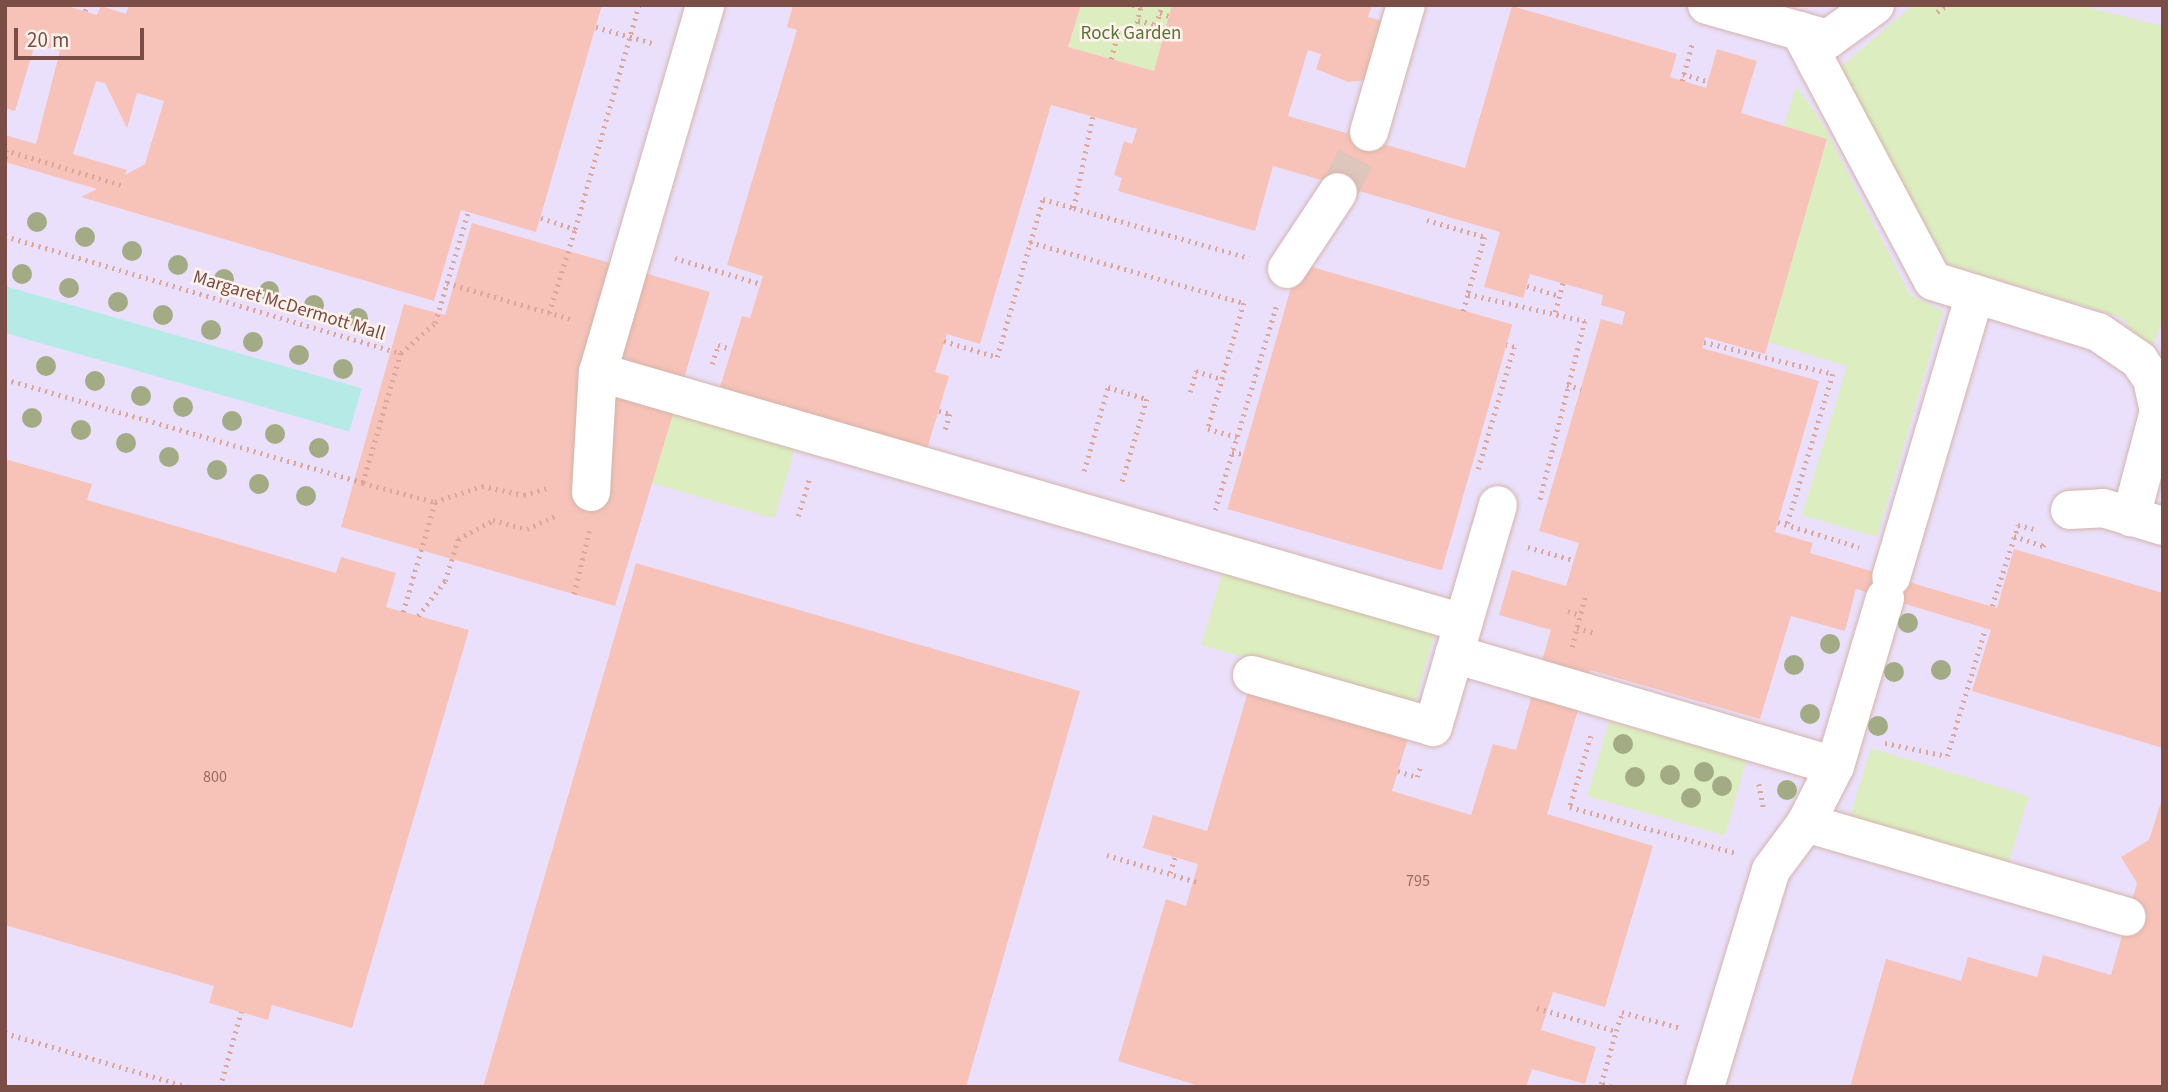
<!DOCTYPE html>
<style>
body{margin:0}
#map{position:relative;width:2168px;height:1092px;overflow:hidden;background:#ffeee3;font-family:"Source Sans 3",sans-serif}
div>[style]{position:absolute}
.education>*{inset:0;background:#ebe0fb;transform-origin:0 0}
.green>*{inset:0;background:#dceec0;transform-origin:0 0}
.water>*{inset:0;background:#b5eae7;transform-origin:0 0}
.building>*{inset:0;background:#f7c3b8;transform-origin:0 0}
.street-tunnel>*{height:38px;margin-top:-19px;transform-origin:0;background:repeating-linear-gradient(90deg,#dec6bc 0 38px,transparent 0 57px)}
.path>*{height:4.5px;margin-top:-2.25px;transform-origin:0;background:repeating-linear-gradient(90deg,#dca69a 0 2px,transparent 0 7px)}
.roads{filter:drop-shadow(0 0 2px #d4b4aa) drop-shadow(0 0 2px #d4b4aa)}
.street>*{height:38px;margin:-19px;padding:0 19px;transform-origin:19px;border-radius:19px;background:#fff}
.trees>*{width:20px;height:20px;margin:-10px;border-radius:50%;background:#a3ab84}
span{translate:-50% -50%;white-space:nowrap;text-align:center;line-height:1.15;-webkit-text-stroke:5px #fff3eb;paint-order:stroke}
.number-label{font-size:16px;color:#996a62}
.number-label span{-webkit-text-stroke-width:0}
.park-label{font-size:19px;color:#577437}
.street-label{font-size:19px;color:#7a4d46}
.frame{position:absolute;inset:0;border:7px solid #7a4d46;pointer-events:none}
.scale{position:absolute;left:14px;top:28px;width:130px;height:32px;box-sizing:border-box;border:4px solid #7a4d46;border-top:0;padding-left:9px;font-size:21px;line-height:24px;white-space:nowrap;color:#7a4d46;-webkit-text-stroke:5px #fff3eb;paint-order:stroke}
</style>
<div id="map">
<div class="education">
<i style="left:5px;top:5px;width:2158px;height:1082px"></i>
</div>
<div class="green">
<i style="clip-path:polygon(1081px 5px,1172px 5px,1154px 71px,1068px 47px)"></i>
<i style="clip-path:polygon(1913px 5px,2077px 5px,2163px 26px,2163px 317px,2152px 350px,2120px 317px,1948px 264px,1838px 69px)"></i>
<i style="clip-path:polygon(1796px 86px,1823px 124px,1910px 295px,1943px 311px,1877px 537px,1802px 515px,1847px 366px,1768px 342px,1827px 139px,1784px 126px)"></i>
<i style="left:659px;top:403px;width:143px;height:79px;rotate:16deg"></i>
<i style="left:1223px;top:570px;width:221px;height:78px;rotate:16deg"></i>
<i style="left:1609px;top:721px;width:143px;height:78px;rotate:16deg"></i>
<i style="left:1871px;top:748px;width:165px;height:76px;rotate:17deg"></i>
</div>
<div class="water">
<i style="left:5px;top:286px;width:371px;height:45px;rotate:16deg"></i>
</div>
<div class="building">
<i style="clip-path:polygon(evenodd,5px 5px,64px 5px,97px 15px,101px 6px,126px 14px,129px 5px,602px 5px,536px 232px,461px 210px,434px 301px,81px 197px,97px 189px,5px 162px,5px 135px,36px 144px,60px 51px,35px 44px,15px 111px,5px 108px,5px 5px,96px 81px,105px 83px,127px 128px,137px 93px,164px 101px,145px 164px,125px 175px,127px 170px,73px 154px,96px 81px)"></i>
<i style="clip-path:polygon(793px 5px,1081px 5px,1068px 47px,1154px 71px,1172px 5px,1372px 5px,1368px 17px,1383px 21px,1366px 80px,1348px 82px,1316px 69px,1321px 54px,1308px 50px,1288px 116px,1465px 168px,1512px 6px,1677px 54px,1670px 77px,1706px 88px,1717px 49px,1757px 61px,1741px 113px,1827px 139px,1765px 354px,1705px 337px,1702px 348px,1819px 381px,1775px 532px,1813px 543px,1810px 553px,1997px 608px,2014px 549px,2163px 593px,2163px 748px,1972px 691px,1991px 630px,1856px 589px,1845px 631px,1791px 616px,1760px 719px,1590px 670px,1547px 814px,1653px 846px,1605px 1007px,1553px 992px,1541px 1030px,1596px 1047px,1585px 1084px,1532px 1069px,1526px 1087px,1202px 1087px,1118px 1061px,1166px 899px,1186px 906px,1198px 864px,1143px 848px,1153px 815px,1207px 831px,1250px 685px,1410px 732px,1392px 791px,1471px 815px,1493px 744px,1516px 750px,1551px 630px,1499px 615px,1512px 570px,1566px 586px,1579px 543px,1539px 531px,1601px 319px,1622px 325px,1625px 312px,1601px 305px,1603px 295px,1530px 274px,1523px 298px,1484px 287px,1500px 232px,1273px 166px,1255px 231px,1118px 191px,1122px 178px,1114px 175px,1124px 141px,1132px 144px,1137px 129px,1051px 105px,980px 344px,947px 334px,935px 372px,949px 376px,927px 449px,720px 387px,742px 316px,750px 318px,763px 276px,727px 265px,797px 30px,787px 27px)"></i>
<i style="clip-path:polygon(472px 223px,710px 292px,615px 606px,341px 527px,404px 304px,445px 315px)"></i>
<i style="left:1298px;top:263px;width:223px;height:256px;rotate:16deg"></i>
<i style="clip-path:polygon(5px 459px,92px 484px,87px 500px,336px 573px,341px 557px,396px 573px,386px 607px,469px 630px,352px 1028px,272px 1005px,268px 1020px,209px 1003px,214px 986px,5px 925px)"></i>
<i style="clip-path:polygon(636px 563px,1080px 691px,966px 1087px,483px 1087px)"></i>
<i style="clip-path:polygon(2163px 796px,2163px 1087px,1850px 1087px,1886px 959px,1961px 981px,1968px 957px,2037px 977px,2043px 955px,2111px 975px,2137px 883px,2121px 857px,2149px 840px)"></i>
</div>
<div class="street-tunnel">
<i style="left:1338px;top:192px;width:68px;rotate:-62.7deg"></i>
</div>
<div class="path">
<i style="left:1133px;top:5px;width:9px;rotate:21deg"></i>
<i style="left:1141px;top:8px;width:12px;rotate:104deg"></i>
<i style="left:85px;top:11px;width:6px;rotate:-72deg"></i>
<i style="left:1937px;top:12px;width:12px;rotate:-35deg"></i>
<i style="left:1160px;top:13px;width:9px;rotate:18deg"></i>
<i style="left:596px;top:27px;width:58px;rotate:15.9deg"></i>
<i style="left:1111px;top:59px;width:27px;rotate:-75deg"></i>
<i style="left:1118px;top:33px;width:16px;rotate:15deg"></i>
<i style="left:1133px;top:37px;width:18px;rotate:-74deg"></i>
<i style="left:1138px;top:20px;width:19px;rotate:16deg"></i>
<i style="left:1156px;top:25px;width:21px;rotate:-73deg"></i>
<i style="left:1683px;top:74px;width:26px;rotate:16deg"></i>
<i style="left:1682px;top:81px;width:39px;rotate:-75deg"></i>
<i style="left:1093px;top:117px;width:93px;rotate:101.8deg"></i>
<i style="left:1074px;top:208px;width:182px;rotate:15.9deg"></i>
<i style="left:5px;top:150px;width:122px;rotate:16.7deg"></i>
<i style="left:5px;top:158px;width:8px;rotate:-76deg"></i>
<i style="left:541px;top:218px;width:36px;rotate:18deg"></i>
<i style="left:575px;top:229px;width:233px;rotate:-74.1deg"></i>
<i style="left:1427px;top:220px;width:60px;rotate:16.3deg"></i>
<i style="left:1485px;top:237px;width:59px;rotate:106.6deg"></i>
<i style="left:1468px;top:294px;width:120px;rotate:13deg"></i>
<i style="left:1585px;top:321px;width:185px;rotate:104.1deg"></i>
<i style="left:5px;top:236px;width:413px;rotate:16.5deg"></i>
<i style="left:401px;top:353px;width:135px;rotate:106.3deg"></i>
<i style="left:363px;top:483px;width:373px;rotate:-163.9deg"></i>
<i style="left:1030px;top:242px;width:223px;rotate:15.9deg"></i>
<i style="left:1244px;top:303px;width:131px;rotate:105.9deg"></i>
<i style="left:1208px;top:429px;width:30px;rotate:15deg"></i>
<i style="left:675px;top:258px;width:90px;rotate:16.8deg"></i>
<i style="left:447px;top:283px;width:129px;rotate:16.2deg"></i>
<i style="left:1527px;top:286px;width:34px;rotate:17deg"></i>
<i style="left:1463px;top:311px;width:18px;rotate:-74deg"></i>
<i style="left:1555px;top:312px;width:30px;rotate:-75deg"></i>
<i style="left:549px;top:313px;width:88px;rotate:-72.8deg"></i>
<i style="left:944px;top:341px;width:55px;rotate:16.8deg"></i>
<i style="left:997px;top:357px;width:165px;rotate:-73.8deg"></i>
<i style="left:1043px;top:199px;width:32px;rotate:16deg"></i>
<i style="left:1704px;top:342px;width:133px;rotate:13.9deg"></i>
<i style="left:1833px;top:374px;width:158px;rotate:106.9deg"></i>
<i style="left:401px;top:353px;width:45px;rotate:-41.4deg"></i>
<i style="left:435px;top:323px;width:116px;rotate:-73.4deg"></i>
<i style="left:712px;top:364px;width:20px;rotate:-72deg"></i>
<i style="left:718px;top:345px;width:14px;rotate:17deg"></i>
<i style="left:1567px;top:385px;width:15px;rotate:16deg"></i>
<i style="left:1190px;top:392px;width:22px;rotate:-74deg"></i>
<i style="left:1196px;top:371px;width:27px;rotate:17deg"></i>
<i style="left:939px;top:411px;width:11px;rotate:15deg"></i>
<i style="left:950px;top:414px;width:18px;rotate:106deg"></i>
<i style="left:1232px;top:452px;width:10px;rotate:11deg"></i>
<i style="left:1478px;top:469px;width:127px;rotate:-73.6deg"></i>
<i style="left:1514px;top:347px;width:8px;rotate:-166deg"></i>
<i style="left:1084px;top:471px;width:87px;rotate:-74.1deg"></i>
<i style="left:1108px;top:387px;width:41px;rotate:17.1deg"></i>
<i style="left:1147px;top:399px;width:88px;rotate:106.6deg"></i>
<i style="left:363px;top:483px;width:74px;rotate:14.8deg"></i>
<i style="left:435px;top:502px;width:50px;rotate:-18.8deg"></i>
<i style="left:482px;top:486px;width:43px;rotate:12.1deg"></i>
<i style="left:524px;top:495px;width:28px;rotate:-17deg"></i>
<i style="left:1215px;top:510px;width:212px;rotate:-73.3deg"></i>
<i style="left:798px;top:516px;width:41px;rotate:-72.9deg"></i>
<i style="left:1778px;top:522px;width:85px;rotate:17.2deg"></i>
<i style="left:2014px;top:536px;width:31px;rotate:19deg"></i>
<i style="left:2043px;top:546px;width:6px;rotate:-51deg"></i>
<i style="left:1528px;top:547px;width:48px;rotate:15.8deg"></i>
<i style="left:574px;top:594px;width:65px;rotate:-76.6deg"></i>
<i style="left:1992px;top:606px;width:85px;rotate:-72.2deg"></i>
<i style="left:2018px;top:525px;width:16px;rotate:14deg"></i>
<i style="left:1568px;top:611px;width:14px;rotate:17deg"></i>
<i style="left:403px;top:612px;width:115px;rotate:-73.8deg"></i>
<i style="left:418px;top:616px;width:44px;rotate:-52.4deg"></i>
<i style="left:445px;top:581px;width:44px;rotate:-72.8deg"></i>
<i style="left:458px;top:539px;width:40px;rotate:-28deg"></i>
<i style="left:493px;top:520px;width:35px;rotate:15deg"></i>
<i style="left:527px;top:529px;width:35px;rotate:-25deg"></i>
<i style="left:1577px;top:628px;width:18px;rotate:16deg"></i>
<i style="left:1572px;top:647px;width:56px;rotate:-75.5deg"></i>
<i style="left:1591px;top:736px;width:74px;rotate:106.5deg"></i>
<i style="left:1570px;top:807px;width:172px;rotate:15.5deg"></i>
<i style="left:1885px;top:743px;width:63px;rotate:11.8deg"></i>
<i style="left:1947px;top:756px;width:133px;rotate:-73.3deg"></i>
<i style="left:1398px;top:771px;width:20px;rotate:18deg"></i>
<i style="left:1417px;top:777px;width:13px;rotate:-72deg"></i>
<i style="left:1759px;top:784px;width:25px;rotate:79deg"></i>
<i style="left:1107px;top:855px;width:94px;rotate:16.7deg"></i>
<i style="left:1170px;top:873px;width:17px;rotate:-73deg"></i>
<i style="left:1537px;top:1008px;width:82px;rotate:16.2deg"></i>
<i style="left:1616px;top:1031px;width:20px;rotate:-72deg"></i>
<i style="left:1622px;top:1012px;width:61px;rotate:15.2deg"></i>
<i style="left:5px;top:1033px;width:191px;rotate:16.4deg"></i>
<i style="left:220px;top:1087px;width:78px;rotate:-74.4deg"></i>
<i style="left:1611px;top:1087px;width:10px;rotate:-163deg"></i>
<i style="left:1601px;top:1084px;width:55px;rotate:-74.2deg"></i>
</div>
<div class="roads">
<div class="street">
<i style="left:1707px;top:5px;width:126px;rotate:15.7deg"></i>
<i style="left:1828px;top:39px;width:58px;rotate:-35.9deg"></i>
<i style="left:1800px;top:31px;width:283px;rotate:62deg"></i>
<i style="left:1933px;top:281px;width:44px;rotate:17.2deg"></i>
<i style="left:1975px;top:294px;width:295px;rotate:106.5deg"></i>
<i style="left:1369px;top:132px;width:132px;rotate:-73.8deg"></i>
<i style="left:1287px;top:269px;width:92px;rotate:-56.5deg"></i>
<i style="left:1975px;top:294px;width:129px;rotate:17.2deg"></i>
<i style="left:2098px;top:332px;width:50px;rotate:34.3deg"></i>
<i style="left:2139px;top:360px;width:23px;rotate:56deg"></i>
<i style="left:2152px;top:379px;width:33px;rotate:78deg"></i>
<i style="left:2159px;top:411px;width:110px;rotate:104.8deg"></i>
<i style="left:598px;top:372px;width:901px;rotate:16.18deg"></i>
<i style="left:591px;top:492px;width:120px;rotate:-86.7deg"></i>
<i style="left:598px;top:372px;width:382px;rotate:-73.7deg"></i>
<i style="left:2070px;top:510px;width:33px;rotate:-3deg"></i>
<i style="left:2103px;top:508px;width:63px;rotate:16.7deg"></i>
<i style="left:1454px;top:654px;width:397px;rotate:16.4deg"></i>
<i style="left:1252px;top:675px;width:188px;rotate:16deg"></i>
<i style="left:1433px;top:727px;width:231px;rotate:-73.7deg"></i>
<i style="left:1806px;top:823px;width:334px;rotate:16.3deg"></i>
<i style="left:1705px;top:1087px;width:227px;rotate:-73.1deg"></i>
<i style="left:1771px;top:870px;width:59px;rotate:-53.3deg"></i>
<i style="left:1806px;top:823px;width:64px;rotate:-63deg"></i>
<i style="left:1835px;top:766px;width:175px;rotate:-73.4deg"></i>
</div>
</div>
<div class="trees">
<i style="left:37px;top:222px"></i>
<i style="left:85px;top:237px"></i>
<i style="left:132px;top:251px"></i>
<i style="left:178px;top:265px"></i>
<i style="left:22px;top:274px"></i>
<i style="left:224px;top:279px"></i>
<i style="left:69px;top:288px"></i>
<i style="left:269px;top:291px"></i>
<i style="left:118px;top:302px"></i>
<i style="left:314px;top:305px"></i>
<i style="left:163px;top:315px"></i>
<i style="left:358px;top:318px"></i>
<i style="left:211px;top:330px"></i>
<i style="left:253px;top:342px"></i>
<i style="left:299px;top:355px"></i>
<i style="left:46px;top:366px"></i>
<i style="left:343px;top:369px"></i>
<i style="left:95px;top:381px"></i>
<i style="left:141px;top:396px"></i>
<i style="left:183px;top:407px"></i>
<i style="left:32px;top:418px"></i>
<i style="left:232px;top:421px"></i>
<i style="left:81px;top:430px"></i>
<i style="left:275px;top:434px"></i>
<i style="left:126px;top:443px"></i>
<i style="left:319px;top:448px"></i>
<i style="left:169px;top:457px"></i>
<i style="left:217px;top:470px"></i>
<i style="left:259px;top:484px"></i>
<i style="left:306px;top:496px"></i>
<i style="left:1908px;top:623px"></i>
<i style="left:1830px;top:644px"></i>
<i style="left:1794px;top:665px"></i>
<i style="left:1941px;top:670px"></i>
<i style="left:1894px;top:672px"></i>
<i style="left:1810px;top:714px"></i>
<i style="left:1878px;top:726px"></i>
<i style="left:1623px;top:744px"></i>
<i style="left:1704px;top:772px"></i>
<i style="left:1670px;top:775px"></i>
<i style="left:1635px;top:777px"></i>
<i style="left:1722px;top:786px"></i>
<i style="left:1787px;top:790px"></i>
<i style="left:1691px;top:798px"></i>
</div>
<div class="number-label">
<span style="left:215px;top:777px">800</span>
<span style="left:1418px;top:881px">795</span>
</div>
<div class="park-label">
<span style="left:1131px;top:34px">Rock Garden</span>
</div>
<div class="street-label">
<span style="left:289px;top:306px;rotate:17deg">Margaret McDermott Mall</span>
</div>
<div class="frame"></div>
<div class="scale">20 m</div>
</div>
